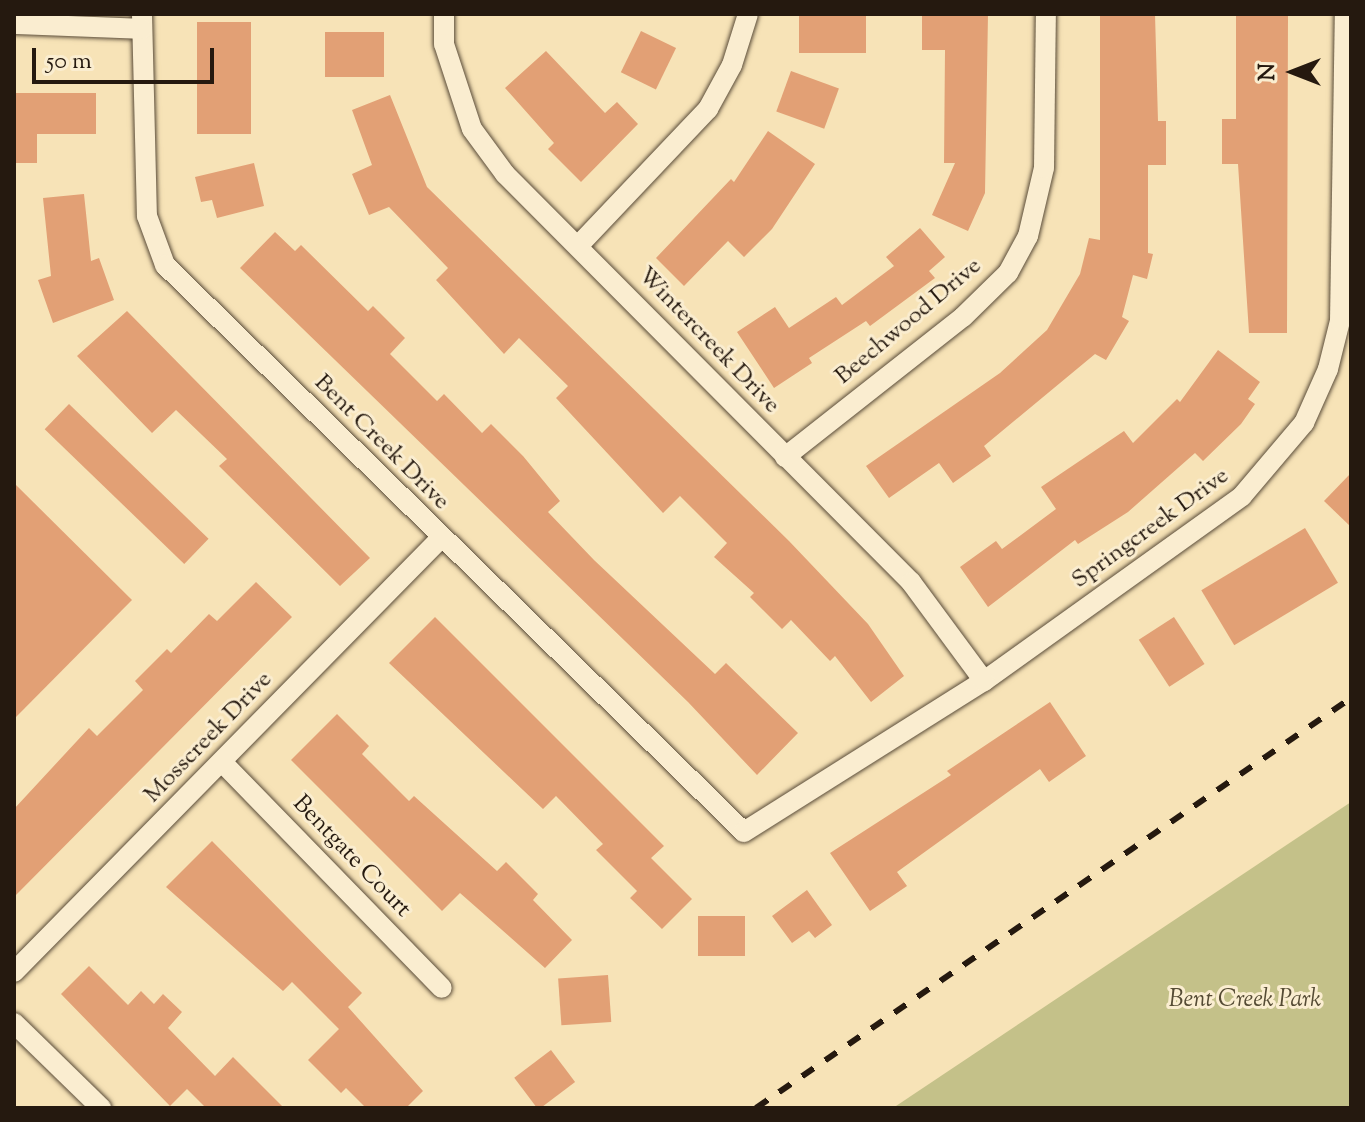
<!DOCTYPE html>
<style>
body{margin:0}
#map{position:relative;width:1365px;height:1122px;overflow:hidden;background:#f7e3b7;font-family:"Sorts Mill Goudy",serif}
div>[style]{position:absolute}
.green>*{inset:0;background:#c4c189}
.building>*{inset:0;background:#e2a075;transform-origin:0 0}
.roads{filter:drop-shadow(0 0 2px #5a4c39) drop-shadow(0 0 2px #5a4c39)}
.minor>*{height:20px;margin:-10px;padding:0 10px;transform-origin:10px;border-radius:10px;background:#faedd0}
.rail>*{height:6px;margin-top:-3px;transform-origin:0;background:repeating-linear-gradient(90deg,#25190f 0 14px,transparent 0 28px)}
span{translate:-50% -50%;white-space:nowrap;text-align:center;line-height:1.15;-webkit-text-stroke:6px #faedd0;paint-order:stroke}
.street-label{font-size:24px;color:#25190f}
.park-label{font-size:24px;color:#554b34;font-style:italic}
.frame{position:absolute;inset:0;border:16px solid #25190f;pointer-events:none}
.north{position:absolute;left:1253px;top:32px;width:80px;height:80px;-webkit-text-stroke:6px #faedd0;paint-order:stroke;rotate:270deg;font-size:22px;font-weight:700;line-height:32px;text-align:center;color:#25190f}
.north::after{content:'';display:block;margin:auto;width:28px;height:36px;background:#25190f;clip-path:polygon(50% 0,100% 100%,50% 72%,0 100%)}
.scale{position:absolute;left:32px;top:48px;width:182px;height:36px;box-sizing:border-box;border:4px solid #25190f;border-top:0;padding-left:10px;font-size:24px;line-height:28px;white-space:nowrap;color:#25190f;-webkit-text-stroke:6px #faedd0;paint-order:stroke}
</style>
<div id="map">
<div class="green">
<i style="clip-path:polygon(1351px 802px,1351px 1108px,893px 1108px)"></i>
</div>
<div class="building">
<i style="left:799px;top:14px;width:67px;height:39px"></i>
<i style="clip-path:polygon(922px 14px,988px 14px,985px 193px,968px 231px,932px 215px,955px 163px,944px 163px,945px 50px,922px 50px)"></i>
<i style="clip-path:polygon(1100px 14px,1155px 14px,1158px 121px,1166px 121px,1166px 165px,1148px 165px,1148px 253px,1153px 254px,1147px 279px,1133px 275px,1122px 317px,1129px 321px,1106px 360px,1095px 354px,984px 446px,991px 456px,953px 483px,939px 463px,889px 498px,866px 466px,1000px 373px,1047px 330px,1080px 274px,1089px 238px,1100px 240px)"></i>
<i style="clip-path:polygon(1236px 14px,1288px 14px,1287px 333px,1249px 333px,1238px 164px,1222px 164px,1222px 119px,1236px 119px)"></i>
<i style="left:197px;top:22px;width:54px;height:112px"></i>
<i style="left:641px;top:31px;width:39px;height:46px;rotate:26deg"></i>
<i style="left:325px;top:32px;width:59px;height:45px"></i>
<i style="clip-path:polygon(546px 51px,605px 113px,617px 102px,638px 124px,581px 182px,548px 149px,554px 143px,505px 88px)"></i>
<i style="left:791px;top:71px;width:51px;height:43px;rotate:20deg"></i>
<i style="clip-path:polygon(14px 93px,96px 93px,96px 134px,37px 134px,37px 163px,14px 163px)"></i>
<i style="clip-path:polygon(390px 95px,427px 187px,789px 541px,868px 624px,904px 676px,871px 702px,835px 656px,830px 661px,791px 620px,782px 629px,750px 597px,754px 593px,714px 557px,727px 543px,680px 496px,663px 513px,556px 398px,568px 386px,519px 338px,504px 354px,436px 280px,448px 268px,389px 207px,369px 215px,352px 174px,372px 165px,352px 110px)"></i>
<i style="clip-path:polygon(768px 131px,815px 164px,772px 229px,744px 257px,728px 241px,684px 286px,656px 258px,731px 179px,734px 182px)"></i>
<i style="clip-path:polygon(254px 163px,264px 206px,217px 218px,212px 200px,201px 202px,195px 177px)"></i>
<i style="clip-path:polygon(84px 194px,91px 261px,99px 258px,114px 300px,53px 323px,38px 280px,51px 276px,43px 198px)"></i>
<i style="clip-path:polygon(920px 228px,945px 257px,929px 271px,935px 278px,870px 326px,866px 321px,809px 358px,812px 363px,774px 388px,737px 332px,775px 307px,789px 328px,836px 297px,842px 305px,894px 266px,886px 257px)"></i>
<i style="clip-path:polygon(275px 232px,295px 251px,301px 245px,368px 311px,373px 306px,405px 338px,390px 354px,437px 401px,444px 394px,482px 433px,491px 424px,523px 456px,560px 501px,548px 512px,594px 560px,715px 674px,726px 663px,798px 733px,757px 775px,688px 702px,240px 268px)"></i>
<i style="clip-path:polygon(127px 311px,370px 558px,340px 586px,219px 466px,227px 459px,176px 410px,152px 433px,77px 356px)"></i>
<i style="clip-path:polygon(1218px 350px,1260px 382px,1248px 399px,1255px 404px,1241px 424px,1203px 461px,1195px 453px,1128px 512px,1078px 544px,1075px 540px,988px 607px,960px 567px,996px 541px,1002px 549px,1056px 509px,1041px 487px,1124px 431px,1133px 443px,1177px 399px,1180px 402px)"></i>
<i style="left:69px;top:404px;width:194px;height:35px;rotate:44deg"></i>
<i style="clip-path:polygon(1351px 473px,1351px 527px,1324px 501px)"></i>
<i style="clip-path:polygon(14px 483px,132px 600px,14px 719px)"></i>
<i style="left:1305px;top:528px;width:64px;height:121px;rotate:59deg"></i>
<i style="clip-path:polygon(256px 582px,292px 617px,14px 897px,14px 809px,89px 728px,97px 736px,143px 690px,135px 681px,167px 649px,171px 653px,209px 614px,217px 621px)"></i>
<i style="clip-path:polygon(435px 617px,664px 846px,651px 858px,692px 899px,662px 929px,630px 898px,637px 891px,596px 850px,603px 844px,556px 796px,543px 809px,389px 663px)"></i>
<i style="left:1174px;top:617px;width:56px;height:42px;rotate:57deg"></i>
<i style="clip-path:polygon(1050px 702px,1086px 756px,1049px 782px,1040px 769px,897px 872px,907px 886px,870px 911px,830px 853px,951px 775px,947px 771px)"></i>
<i style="clip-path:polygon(337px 714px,369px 746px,362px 754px,409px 801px,414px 796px,497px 871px,506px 862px,538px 894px,533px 900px,572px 940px,545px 968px,460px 893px,442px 911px,291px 760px)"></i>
<i style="clip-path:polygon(212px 841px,362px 993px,348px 1007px,423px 1091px,406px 1108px,366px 1108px,346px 1088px,341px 1093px,308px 1060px,339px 1029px,292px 982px,283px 991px,166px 887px)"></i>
<i style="clip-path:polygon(807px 890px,832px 925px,815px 938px,809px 931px,792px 943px,772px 916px)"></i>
<i style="left:698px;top:916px;width:47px;height:40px"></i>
<i style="clip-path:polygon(89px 966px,128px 1005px,141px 991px,154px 1004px,163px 994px,182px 1012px,168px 1028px,215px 1076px,233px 1057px,284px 1108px,206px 1108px,187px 1089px,170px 1106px,61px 994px)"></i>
<i style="left:608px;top:975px;width:47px;height:50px;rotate:86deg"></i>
<i style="left:551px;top:1050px;width:40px;height:46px;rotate:53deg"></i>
</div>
<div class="roads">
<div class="minor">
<i style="left:142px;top:14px;width:202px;rotate:88.6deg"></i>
<i style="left:147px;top:216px;width:52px;rotate:69.8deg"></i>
<i style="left:165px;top:265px;width:810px;rotate:44.4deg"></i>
<i style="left:744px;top:832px;width:284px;rotate:-32.2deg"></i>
<i style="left:984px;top:681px;width:317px;rotate:-35.6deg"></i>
<i style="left:1242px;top:496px;width:96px;rotate:-49.7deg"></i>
<i style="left:1304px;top:423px;width:59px;rotate:-66deg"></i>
<i style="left:1328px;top:369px;width:49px;rotate:-76deg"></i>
<i style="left:1340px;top:321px;width:307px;rotate:-89.1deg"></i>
<i style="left:444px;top:14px;width:30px;rotate:90deg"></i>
<i style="left:444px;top:44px;width:89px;rotate:71.8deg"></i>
<i style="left:472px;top:129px;width:56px;rotate:53.7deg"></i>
<i style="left:505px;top:174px;width:576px;rotate:45.14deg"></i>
<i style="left:911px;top:582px;width:123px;rotate:53.6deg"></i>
<i style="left:14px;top:24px;width:128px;rotate:2.2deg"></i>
<i style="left:578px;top:246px;width:189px;rotate:-46.5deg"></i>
<i style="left:708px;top:109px;width:50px;rotate:-61.4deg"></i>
<i style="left:732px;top:65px;width:53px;rotate:-72.6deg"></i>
<i style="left:785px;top:457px;width:226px;rotate:-38.2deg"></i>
<i style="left:963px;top:317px;width:63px;rotate:-44.4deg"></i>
<i style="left:1008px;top:273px;width:42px;rotate:-61.6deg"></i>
<i style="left:1028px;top:236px;width:70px;rotate:-76.8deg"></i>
<i style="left:1044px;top:168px;width:154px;rotate:-89.3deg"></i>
<i style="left:222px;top:762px;width:315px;rotate:45.8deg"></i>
<i style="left:14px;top:972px;width:607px;rotate:-45.47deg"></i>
<i style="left:14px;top:1023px;width:122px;rotate:44.3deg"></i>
</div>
</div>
<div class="rail">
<i style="left:756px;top:1108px;width:723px;rotate:-34.57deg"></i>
</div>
<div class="street-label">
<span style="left:909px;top:322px;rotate:-40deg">Beechwood Drive</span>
<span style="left:708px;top:341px;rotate:46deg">Wintercreek Drive</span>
<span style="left:381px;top:443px;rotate:45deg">Bent Creek Drive</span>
<span style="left:1151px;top:529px;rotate:-36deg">Springcreek Drive</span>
<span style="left:209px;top:738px;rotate:-46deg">Mosscreek Drive</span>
<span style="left:351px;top:857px;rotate:46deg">Bentgate Court</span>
</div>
<div class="park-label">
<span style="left:1245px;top:1001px">Bent Creek Park</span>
</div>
<div class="frame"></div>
<div class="north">N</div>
<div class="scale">50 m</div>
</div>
